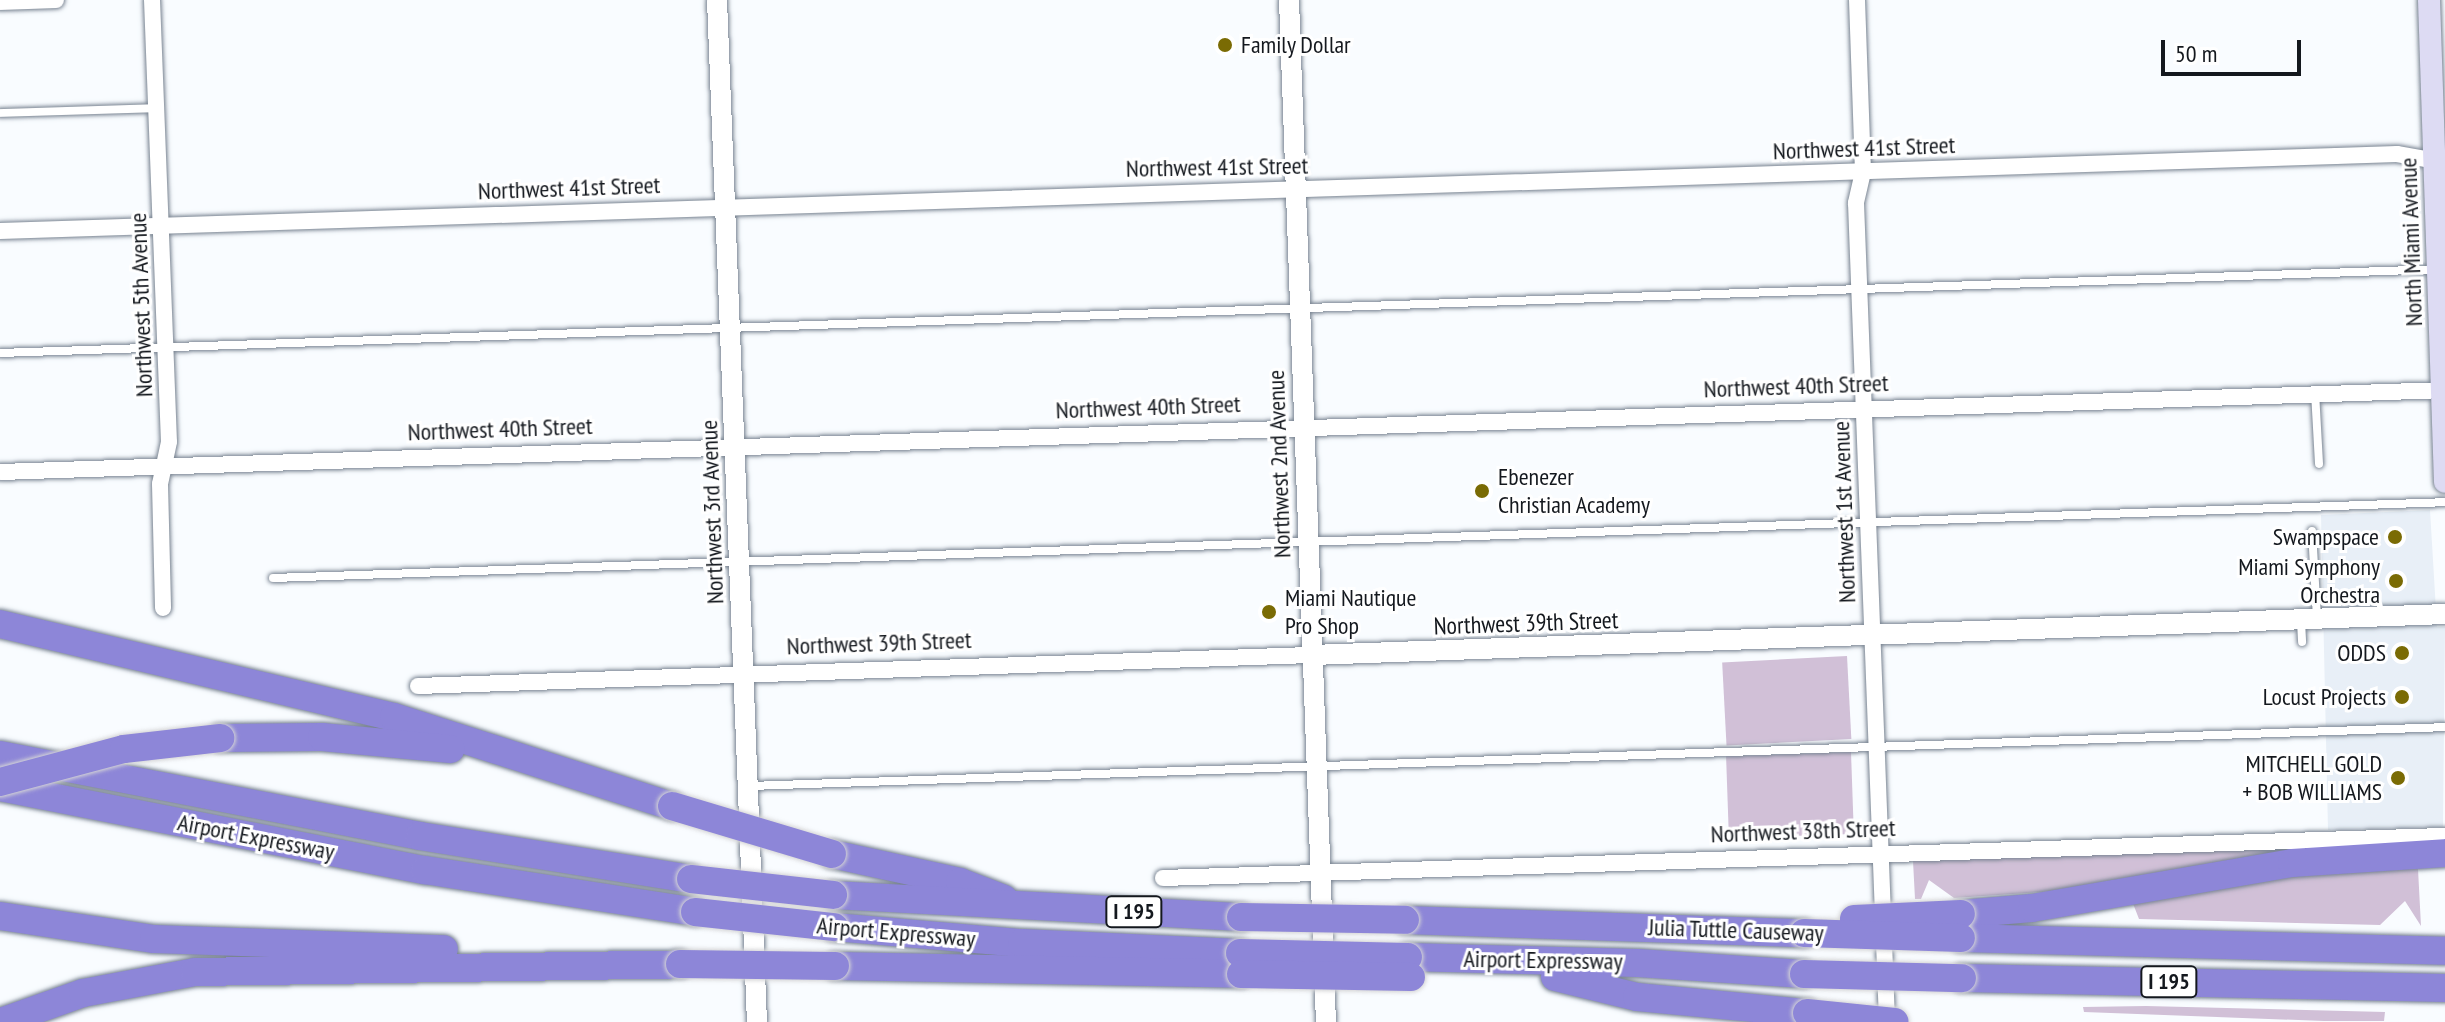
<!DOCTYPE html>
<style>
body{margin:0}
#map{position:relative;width:2445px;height:1022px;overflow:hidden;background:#f9fcff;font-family:"PT Sans Narrow",sans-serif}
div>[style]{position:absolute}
.built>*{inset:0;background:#e8eff7}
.green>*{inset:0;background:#d1c0d7;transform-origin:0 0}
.roads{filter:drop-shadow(0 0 2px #798492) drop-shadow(0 0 2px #798492)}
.service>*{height:8px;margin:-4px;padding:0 4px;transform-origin:4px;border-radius:4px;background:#fff}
.minor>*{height:16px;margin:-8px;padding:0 8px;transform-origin:8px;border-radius:8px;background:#fff}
.tertiary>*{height:20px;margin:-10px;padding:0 10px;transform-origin:10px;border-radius:10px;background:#fff}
.secondary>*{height:22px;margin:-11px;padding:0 11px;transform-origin:11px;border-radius:11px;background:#dddbf3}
.motorway>*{height:28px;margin:-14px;padding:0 14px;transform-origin:14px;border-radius:14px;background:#8d86d8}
.bridges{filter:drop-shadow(0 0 2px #d5d5d6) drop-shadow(0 0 2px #d5d5d6)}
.motorway-bridge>*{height:28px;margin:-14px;padding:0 14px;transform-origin:14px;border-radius:14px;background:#8d86d8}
.dots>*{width:22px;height:22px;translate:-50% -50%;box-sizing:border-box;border:4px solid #fff;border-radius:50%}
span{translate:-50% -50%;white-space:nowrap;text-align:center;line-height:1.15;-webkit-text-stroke:6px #fff;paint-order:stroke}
.shield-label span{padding:2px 6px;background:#fff;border:2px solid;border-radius:6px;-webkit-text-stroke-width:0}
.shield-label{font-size:22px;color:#14181e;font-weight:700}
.poi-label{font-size:24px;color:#14181e}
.left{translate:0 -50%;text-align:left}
.right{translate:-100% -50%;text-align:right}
.street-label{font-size:24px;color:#14181e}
.scale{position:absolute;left:2161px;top:40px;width:140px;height:36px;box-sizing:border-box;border:4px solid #14181e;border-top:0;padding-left:10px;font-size:24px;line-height:28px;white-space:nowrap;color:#14181e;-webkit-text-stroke:6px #fff;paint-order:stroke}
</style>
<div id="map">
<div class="built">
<i style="clip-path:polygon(2430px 510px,2437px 627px,2445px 627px,2443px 827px,2328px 830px,2321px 515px)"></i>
</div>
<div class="green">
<i style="left:1847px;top:656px;width:83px;height:125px;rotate:87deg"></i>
<i style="left:1851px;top:752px;width:82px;height:125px;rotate:88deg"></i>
<i style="clip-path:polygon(2359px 845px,2083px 889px,1954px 898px,1929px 880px,1921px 899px,1915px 899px,1913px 861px)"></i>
<i style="clip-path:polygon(2402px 866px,2418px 869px,2421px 926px,2405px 901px,2380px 925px,2139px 919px,2132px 901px,2280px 874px)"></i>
<i style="clip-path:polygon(2083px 1007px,2146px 1006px,2385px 1012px,2384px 1021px,2324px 1021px,2084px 1012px)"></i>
</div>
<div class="roads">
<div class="service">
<i style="left:0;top:113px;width:157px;rotate:-1.8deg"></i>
<i style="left:0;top:353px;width:2438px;rotate:-1.97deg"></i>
<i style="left:2315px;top:392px;width:72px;rotate:86.8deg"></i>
<i style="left:2312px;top:531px;width:87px;rotate:86.7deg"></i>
<i style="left:273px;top:578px;width:2173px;rotate:-2deg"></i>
<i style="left:2301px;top:621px;width:21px;rotate:87deg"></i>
<i style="left:750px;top:786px;width:1696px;rotate:-1.99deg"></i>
</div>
<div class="minor">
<i style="left:152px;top:0;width:442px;rotate:87.8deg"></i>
<i style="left:169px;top:442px;width:43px;rotate:102.1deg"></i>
<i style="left:160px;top:484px;width:124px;rotate:88.6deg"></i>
<i style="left:1857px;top:0;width:172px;rotate:88deg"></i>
<i style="left:1863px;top:172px;width:32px;rotate:103deg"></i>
<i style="left:1856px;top:203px;width:820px;rotate:87.83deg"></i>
<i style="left:0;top:2px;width:56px;rotate:-2deg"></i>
<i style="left:0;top:231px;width:2337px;rotate:-1.84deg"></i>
<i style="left:2336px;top:156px;width:61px;rotate:-1.9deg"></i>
<i style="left:2397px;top:154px;width:47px;rotate:9.9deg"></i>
<i style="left:0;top:472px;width:2442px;rotate:-1.92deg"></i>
<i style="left:418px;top:686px;width:895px;rotate:-1.99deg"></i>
<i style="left:1163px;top:878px;width:1283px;rotate:-1.88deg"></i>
</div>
<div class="tertiary">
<i style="left:717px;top:0;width:1023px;rotate:87.76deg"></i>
<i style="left:1289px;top:0;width:1023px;rotate:87.93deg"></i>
<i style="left:1312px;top:655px;width:1134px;rotate:-2.07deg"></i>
</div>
<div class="secondary">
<i style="left:2429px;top:0;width:482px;rotate:88.1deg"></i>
</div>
<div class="motorway">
<i style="left:0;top:624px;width:405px;rotate:13.3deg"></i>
<i style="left:394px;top:717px;width:292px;rotate:17.8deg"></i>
<i style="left:220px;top:738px;width:102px;rotate:-0.6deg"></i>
<i style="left:322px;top:737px;width:129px;rotate:5.4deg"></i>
<i style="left:0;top:755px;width:428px;rotate:10.9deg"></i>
<i style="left:420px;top:836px;width:274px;rotate:9deg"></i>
<i style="left:0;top:787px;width:433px;rotate:11.1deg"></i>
<i style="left:425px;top:870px;width:273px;rotate:8.8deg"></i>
<i style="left:832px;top:854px;width:131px;rotate:12.3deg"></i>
<i style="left:960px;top:882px;width:47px;rotate:21.1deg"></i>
<i style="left:833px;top:895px;width:409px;rotate:3.1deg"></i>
<i style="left:1961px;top:914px;width:71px;rotate:-4.8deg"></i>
<i style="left:2032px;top:908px;width:264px;rotate:-9.8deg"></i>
<i style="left:2292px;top:863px;width:153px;rotate:-3.7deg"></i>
<i style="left:0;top:916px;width:156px;rotate:8.5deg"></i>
<i style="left:154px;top:939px;width:290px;rotate:2deg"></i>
<i style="left:1405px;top:920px;width:399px;rotate:1.9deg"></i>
<i style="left:834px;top:927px;width:189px;rotate:4.9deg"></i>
<i style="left:1022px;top:943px;width:218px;rotate:2.6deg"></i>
<i style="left:1961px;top:938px;width:484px;rotate:1.5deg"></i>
<i style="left:1408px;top:957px;width:230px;rotate:1.5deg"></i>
<i style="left:1638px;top:963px;width:166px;rotate:3.8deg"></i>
<i style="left:835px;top:966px;width:406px;rotate:1.1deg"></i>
<i style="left:1555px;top:977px;width:84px;rotate:13.7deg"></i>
<i style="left:1637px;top:997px;width:171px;rotate:5.4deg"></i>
<i style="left:1962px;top:978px;width:483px;rotate:1.2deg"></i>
<i style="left:1px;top:1022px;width:87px;rotate:-19.5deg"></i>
<i style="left:83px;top:993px;width:114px;rotate:-10.6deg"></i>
<i style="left:195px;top:972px;width:485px;rotate:-0.9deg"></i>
</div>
</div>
<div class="bridges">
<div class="motorway-bridge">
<i style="left:0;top:782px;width:128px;rotate:-14.9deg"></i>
<i style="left:124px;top:749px;width:97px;rotate:-6.5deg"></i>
<i style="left:672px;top:806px;width:167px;rotate:16.7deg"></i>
<i style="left:691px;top:879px;width:143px;rotate:6.4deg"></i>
<i style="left:695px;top:912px;width:140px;rotate:6.2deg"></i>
<i style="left:1241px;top:917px;width:164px;rotate:1deg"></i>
<i style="left:1854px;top:919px;width:107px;rotate:-2.7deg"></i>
<i style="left:1804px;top:933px;width:157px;rotate:1.8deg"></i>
<i style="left:1240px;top:953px;width:168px;rotate:1.4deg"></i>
<i style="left:680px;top:964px;width:155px;rotate:0.7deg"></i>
<i style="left:1241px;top:974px;width:170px;rotate:1deg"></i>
<i style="left:1804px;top:974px;width:158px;rotate:1.5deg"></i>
<i style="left:1807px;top:1013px;width:88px;rotate:5.8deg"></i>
</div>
</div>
<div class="dots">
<i style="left:1225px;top:45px;background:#7a6b04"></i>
<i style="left:1482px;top:491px;background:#7a6b04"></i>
<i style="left:2395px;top:537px;background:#7a6b04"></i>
<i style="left:2396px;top:581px;background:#7a6b04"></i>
<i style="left:1269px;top:612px;background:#7a6b04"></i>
<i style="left:2402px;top:653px;background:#7a6b04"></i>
<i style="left:2402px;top:697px;background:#7a6b04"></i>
<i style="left:2398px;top:778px;background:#7a6b04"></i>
</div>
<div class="shield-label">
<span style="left:1134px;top:912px">I 195</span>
<span style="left:2169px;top:982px">I 195</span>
</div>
<div class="poi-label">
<span class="left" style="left:1241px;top:45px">Family Dollar</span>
<span class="left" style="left:1498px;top:491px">Ebenezer<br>Christian Academy</span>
<span class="right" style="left:2379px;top:537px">Swampspace</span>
<span class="right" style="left:2380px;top:581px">Miami Symphony<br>Orchestra</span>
<span class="left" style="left:1285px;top:612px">Miami Nautique<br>Pro Shop</span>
<span class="right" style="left:2386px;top:653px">ODDS</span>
<span class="right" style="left:2386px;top:697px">Locust Projects</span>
<span class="right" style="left:2382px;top:778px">MITCHELL GOLD<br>+ BOB WILLIAMS</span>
</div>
<div class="street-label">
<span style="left:1864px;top:148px;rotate:-2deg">Northwest 41st Street</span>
<span style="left:1217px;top:167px;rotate:-1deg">Northwest 41st Street</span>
<span style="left:569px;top:188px;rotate:-2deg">Northwest 41st Street</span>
<span style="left:2411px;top:242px;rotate:-92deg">North Miami Avenue</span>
<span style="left:141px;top:305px;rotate:-92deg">Northwest 5th Avenue</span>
<span style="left:1796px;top:386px;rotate:-2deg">Northwest 40th Street</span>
<span style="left:1148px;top:407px;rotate:-2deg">Northwest 40th Street</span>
<span style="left:500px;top:429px;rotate:-2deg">Northwest 40th Street</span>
<span style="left:1279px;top:464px;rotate:-92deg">Northwest 2nd Avenue</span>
<span style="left:712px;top:512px;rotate:-92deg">Northwest 3rd Avenue</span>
<span style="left:1844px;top:512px;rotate:-92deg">Northwest 1st Avenue</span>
<span style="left:1526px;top:623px;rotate:-2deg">Northwest 39th Street</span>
<span style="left:879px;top:643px;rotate:-2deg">Northwest 39th Street</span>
<span style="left:1803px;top:831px;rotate:-2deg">Northwest 38th Street</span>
<span style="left:256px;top:837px;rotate:11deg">Airport Expressway</span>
<span style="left:1736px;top:930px;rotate:2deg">Julia Tuttle Causeway</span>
<span style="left:896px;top:932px;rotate:5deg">Airport Expressway</span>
<span style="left:1543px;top:960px;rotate:1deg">Airport Expressway</span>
</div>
<div class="scale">50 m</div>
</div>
